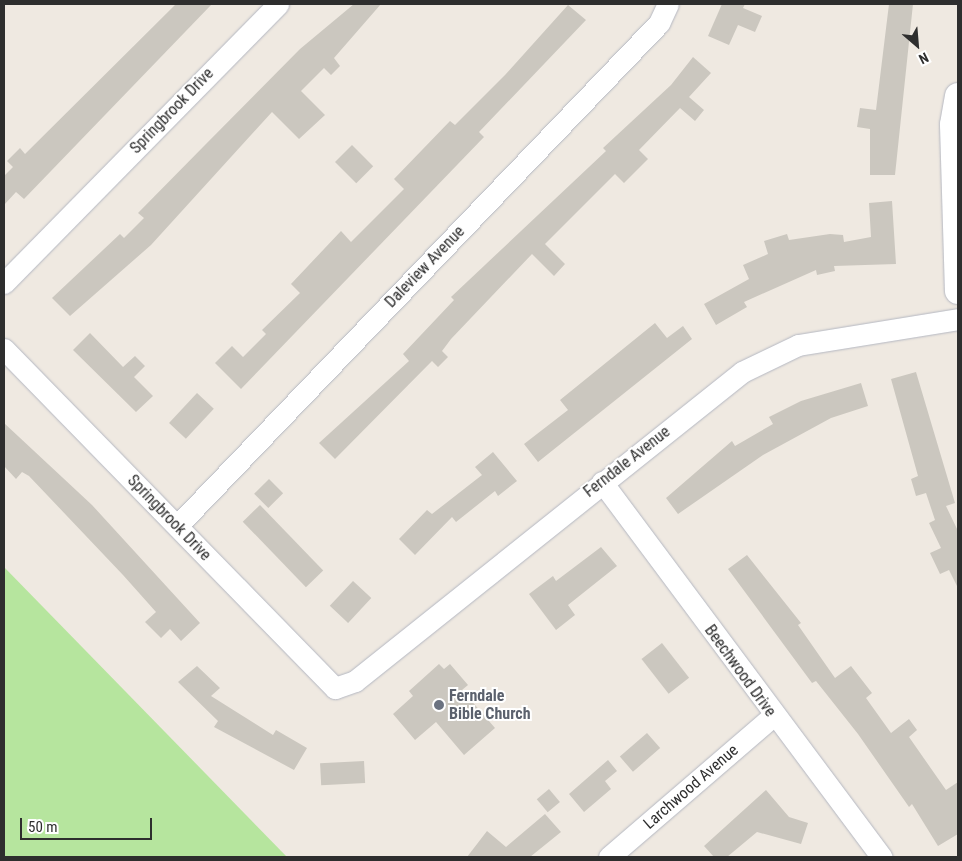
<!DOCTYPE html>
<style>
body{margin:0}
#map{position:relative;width:962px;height:861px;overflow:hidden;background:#efe9e1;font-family:"Roboto Condensed",sans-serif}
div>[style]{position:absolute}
.green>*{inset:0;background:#b6e59e}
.building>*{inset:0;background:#cbc7bf;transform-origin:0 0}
.roads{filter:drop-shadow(0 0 1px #b4b7c1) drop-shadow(0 0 1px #b4b7c1)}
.minor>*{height:21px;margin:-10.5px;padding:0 10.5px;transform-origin:10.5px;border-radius:10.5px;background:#fff}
.tertiary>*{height:26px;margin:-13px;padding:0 13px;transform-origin:13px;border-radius:13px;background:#fff}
.dots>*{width:14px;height:14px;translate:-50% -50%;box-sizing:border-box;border:2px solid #fff;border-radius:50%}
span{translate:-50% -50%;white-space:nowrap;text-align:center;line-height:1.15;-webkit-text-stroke:4px #fff;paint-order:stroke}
.street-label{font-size:16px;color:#2e2e2e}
.worship-label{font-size:16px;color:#5b616d;font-weight:700}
.left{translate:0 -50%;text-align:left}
.frame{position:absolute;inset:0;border:5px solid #2e2e2e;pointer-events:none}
.north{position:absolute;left:892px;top:20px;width:50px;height:50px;-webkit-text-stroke:4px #fff;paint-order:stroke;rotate:153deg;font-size:14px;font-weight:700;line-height:20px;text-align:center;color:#2e2e2e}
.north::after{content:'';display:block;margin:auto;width:18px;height:22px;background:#2e2e2e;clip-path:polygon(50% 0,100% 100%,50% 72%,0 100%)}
.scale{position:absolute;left:20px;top:818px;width:132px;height:22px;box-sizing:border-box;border:2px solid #2e2e2e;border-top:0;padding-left:6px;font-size:15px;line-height:18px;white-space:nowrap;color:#2e2e2e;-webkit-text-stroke:4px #fff;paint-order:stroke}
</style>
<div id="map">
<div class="green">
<i style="clip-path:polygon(4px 567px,287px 857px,4px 857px)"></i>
</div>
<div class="building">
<i style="clip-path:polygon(176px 4px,212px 4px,24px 199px,16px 192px,4px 205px,4px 176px,13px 167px,7px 161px,20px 148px,25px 154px)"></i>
<i style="clip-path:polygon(354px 4px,381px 4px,334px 58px,340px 66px,331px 75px,324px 68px,301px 91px,325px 115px,299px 139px,272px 112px,151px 245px,70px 316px,52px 298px,120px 234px,124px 238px,144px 218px,138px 213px,204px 146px,300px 49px)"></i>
<i style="clip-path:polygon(722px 4px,745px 4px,743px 8px,762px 16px,755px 32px,738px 25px,729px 45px,708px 36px)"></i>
<i style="clip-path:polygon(889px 4px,913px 4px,895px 175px,870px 175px,870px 129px,857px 127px,860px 108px,876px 110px)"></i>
<i style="clip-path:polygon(568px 5px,586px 20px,479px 132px,484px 137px,241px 389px,215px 363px,232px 346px,243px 357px,266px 334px,262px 330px,300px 293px,291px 284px,341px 231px,351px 242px,404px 189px,394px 179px,450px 121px,455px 125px,505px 75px)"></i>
<i style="clip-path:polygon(693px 57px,711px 73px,689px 97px,704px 110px,695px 121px,680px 108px,639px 150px,648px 159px,624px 183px,615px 174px,545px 244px,565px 264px,554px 276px,532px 254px,451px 339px,442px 351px,448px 357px,438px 367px,432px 361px,335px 459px,319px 443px,409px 361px,403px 354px,454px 300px,451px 297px,606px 151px,603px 148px,671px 85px)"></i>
<i style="left:352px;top:145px;width:30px;height:24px;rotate:45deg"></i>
<i style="clip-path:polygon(892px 201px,896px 264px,834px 266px,835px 271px,817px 275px,816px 270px,744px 302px,747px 307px,716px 325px,704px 304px,749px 279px,743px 265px,768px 254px,764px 241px,787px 234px,789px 240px,830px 234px,843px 235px,844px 242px,871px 237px,869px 203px)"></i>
<i style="clip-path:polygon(655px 323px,667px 338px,683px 326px,692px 339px,538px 462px,524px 444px,568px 410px,560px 400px)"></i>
<i style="clip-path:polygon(90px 333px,123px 367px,135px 356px,145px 366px,134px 377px,153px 396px,136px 412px,73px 350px)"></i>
<i style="clip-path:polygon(916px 372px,955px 503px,946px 506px,958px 531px,958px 588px,949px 570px,940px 574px,930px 553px,941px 548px,929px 523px,935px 520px,926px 493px,916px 496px,911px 479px,918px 476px,891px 379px)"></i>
<i style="clip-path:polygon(861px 383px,868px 406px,831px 418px,763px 455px,678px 514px,666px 498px,732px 441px,735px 446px,773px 424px,769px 417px,801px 401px)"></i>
<i style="left:197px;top:393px;width:23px;height:41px;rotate:43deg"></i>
<i style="clip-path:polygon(4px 423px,92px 505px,200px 623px,181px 641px,170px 629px,161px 638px,145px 622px,156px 612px,123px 575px,29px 476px,22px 472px,16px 479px,4px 466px)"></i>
<i style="clip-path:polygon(493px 452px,517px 481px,498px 496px,495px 491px,456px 522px,452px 517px,415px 555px,399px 539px,427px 510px,432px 514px,482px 475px,475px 467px)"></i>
<i style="left:269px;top:479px;width:20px;height:21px;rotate:45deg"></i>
<i style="left:260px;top:505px;width:91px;height:24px;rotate:46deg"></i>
<i style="clip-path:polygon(601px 547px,617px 566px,568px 605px,575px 615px,556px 630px,529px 594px,553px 576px,556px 581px)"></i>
<i style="clip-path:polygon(747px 555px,801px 623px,798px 625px,835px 678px,851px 666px,872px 693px,866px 698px,891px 733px,909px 719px,917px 730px,909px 737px,946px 790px,958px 782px,958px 834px,938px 846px,912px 804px,909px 807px,858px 734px,816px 681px,812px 683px,728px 569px)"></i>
<i style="left:353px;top:581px;width:25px;height:34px;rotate:43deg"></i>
<i style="left:662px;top:643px;width:44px;height:26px;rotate:52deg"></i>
<i style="clip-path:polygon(439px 664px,444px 669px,450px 664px,468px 685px,462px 690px,495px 728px,464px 755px,436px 722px,415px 740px,393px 714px,413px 696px,409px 691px)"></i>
<i style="clip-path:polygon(197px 666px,220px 688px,211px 696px,273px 735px,276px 730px,307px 748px,294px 770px,214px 727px,218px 721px,178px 682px)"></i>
<i style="left:647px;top:733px;width:20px;height:36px;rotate:49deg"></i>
<i style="clip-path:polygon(608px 760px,617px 771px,605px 781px,611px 789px,584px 812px,569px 794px)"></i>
<i style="left:364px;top:761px;width:22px;height:44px;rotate:87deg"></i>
<i style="left:549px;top:789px;width:17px;height:16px;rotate:50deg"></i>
<i style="clip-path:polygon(766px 790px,789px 817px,808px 823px,801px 844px,757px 832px,727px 857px,714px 857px,704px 846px)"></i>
<i style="clip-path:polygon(545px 814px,561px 832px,530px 857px,467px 857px,487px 831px,506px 847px)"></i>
</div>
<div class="roads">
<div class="minor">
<i style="left:4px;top:283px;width:391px;rotate:-45.5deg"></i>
<i style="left:4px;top:349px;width:474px;rotate:45.7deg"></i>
<i style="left:335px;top:688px;width:21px;rotate:-19deg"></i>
<i style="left:355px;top:681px;width:495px;rotate:-38.6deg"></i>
<i style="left:742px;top:372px;width:62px;rotate:-25.7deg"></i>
<i style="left:798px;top:345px;width:162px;rotate:-9.2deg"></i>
<i style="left:602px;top:482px;width:468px;rotate:53.3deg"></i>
<i style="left:177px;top:526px;width:697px;rotate:-46.22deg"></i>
<i style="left:659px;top:23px;width:21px;rotate:-65deg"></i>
<i style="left:609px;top:857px;width:216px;rotate:-40.7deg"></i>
</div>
<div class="tertiary">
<i style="left:958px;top:96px;width:29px;rotate:100deg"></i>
<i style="left:953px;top:125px;width:166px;rotate:88.3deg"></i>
</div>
</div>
<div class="dots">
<i style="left:439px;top:705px;background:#6b7280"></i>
</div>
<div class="street-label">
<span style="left:172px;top:111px;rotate:-46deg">Springbrook Drive</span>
<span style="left:425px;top:267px;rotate:-46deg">Daleview Avenue</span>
<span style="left:627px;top:462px;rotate:-38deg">Ferndale Avenue</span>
<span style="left:169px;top:518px;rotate:46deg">Springbrook Drive</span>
<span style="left:740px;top:671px;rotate:54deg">Beechwood Drive</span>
<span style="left:691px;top:787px;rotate:-41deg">Larchwood Avenue</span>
</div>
<div class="worship-label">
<span class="left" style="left:449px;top:705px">Ferndale<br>Bible Church</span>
</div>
<div class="frame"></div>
<div class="north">N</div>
<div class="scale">50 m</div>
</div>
